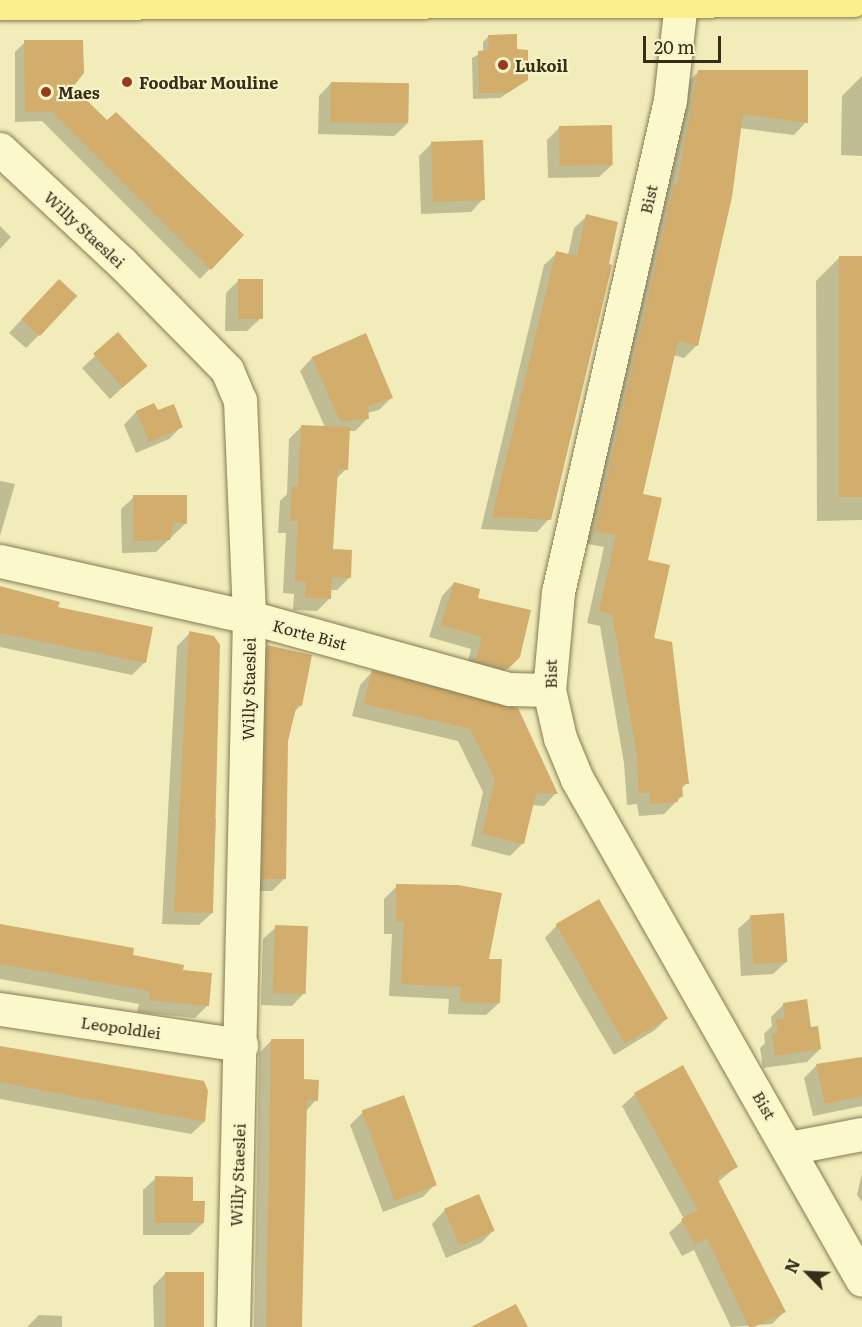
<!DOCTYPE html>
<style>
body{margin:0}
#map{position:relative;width:862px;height:1327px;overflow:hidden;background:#f1ecb9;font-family:Literata,serif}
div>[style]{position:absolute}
.shadow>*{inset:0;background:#0003}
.building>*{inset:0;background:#d2ad6c;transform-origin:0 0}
.roads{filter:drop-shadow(0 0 2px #887b53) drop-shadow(0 0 2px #887b53)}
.minor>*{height:33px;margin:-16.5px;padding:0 16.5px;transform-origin:16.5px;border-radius:16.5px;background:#fbf8cc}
.major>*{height:33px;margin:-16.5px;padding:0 16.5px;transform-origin:16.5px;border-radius:16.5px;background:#f9ef8c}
.dots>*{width:16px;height:16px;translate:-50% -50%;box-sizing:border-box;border:3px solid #f8f4c9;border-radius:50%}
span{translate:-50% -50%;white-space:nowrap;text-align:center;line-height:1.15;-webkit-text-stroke:4.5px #f8f4c9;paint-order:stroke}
.poi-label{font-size:16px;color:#362d19;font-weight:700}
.left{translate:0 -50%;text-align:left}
.street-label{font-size:16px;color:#362d19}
.north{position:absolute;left:778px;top:1243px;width:60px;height:60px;-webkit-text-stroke:4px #f8f4c9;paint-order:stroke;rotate:294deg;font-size:16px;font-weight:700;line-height:24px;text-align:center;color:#362d19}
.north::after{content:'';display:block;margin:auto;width:21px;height:27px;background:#362d19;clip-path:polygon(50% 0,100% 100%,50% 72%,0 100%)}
.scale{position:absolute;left:643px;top:36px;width:78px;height:27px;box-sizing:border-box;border:3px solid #362d19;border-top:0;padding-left:8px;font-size:18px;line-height:21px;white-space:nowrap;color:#362d19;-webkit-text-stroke:4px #f8f4c9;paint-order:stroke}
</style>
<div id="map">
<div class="shadow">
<i style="clip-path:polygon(489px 36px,516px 51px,527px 80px,500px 98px,473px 99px,472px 58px,483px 52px,483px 42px)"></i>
<i style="clip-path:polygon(25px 42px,107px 122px,242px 235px,200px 279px,42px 121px,15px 122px,15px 52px)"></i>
<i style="clip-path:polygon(699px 71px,806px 122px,794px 135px,739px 128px,697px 345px,684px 358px,673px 355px,642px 495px,653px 639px,687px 783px,681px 789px,682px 796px,664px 814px,639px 816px,637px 804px,627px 805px,624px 763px,600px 626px,587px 623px,604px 547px,583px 543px,662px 198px,666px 193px,686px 84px)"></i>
<i style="clip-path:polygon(862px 76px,862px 156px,841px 155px,842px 96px)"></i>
<i style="clip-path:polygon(331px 83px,407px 124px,394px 136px,318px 134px,319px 96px)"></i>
<i style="clip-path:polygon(560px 127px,612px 165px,599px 177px,548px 178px,547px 140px)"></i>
<i style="clip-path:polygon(432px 143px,483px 199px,471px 212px,421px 214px,419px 156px)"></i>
<i style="clip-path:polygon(587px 216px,549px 519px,537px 532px,481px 529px,544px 265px,557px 253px,568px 255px,574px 228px)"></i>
<i style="clip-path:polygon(0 226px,11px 237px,0 249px)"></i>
<i style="clip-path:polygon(840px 257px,862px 257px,862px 520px,817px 521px,816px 281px)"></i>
<i style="clip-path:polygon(239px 280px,260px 319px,247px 331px,225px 331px,226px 293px)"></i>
<i style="clip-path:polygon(46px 293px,38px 336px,26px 348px,9px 333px)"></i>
<i style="clip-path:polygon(118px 335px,133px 378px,110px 399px,82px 368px)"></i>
<i style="clip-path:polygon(365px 335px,392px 397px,379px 410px,367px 413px,368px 418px,355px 431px,348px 431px,346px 469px,336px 479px,331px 551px,350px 577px,337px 590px,330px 590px,330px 598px,317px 611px,293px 610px,294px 594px,283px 593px,286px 533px,278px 533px,280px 501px,287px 494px,289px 439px,302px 426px,325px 427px,300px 371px,312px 358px)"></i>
<i style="clip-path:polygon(136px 412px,157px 412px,181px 427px,169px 439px,136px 453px,124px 425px)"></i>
<i style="clip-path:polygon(0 481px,15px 484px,0 536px)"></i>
<i style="clip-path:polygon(134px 497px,186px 523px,156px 552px,122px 553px,121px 509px)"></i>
<i style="clip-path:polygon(454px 583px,476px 599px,518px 657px,494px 681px,465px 673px,471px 649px,429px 637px,442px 596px)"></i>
<i style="clip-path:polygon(0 589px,56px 609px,145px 662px,132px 675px,0 647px)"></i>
<i style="clip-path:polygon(190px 633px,212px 819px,216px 819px,212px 913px,199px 925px,162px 924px,177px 646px)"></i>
<i style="clip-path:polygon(268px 647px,301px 705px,293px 713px,286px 741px,285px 878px,272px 891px,250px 891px,255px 659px)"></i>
<i style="clip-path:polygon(372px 672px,517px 709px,556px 793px,544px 806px,532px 805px,523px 843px,510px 856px,471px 846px,483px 792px,458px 741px,352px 716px,360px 685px)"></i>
<i style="clip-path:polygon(397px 886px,499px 1003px,486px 1015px,448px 1014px,449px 999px,389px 996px,392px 934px,384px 934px,384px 899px)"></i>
<i style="clip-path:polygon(751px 917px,786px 962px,773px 974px,741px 976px,738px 929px)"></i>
<i style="clip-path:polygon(557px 925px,667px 1018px,655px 1030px,614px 1055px,545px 938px)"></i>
<i style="clip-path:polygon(0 926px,181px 972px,208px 1005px,195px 1018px,137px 1012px,139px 1004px,0 979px)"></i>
<i style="clip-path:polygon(276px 927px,304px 993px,292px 1006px,261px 1005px,263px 939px)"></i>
<i style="clip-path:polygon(784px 1004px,809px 1029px,820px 1049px,807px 1062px,763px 1068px,760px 1048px,765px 1043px,764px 1034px,772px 1026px,771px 1017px)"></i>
<i style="clip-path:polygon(272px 1040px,316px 1100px,306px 1111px,301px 1327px,254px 1327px,259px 1053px)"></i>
<i style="clip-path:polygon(0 1048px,204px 1122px,191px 1134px,0 1099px)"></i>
<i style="clip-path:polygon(862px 1060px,862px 1106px,813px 1116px,804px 1078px,816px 1066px)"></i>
<i style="clip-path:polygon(635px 1094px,737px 1166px,718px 1182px,784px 1312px,772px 1324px,731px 1327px,694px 1250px,682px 1256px,669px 1233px,684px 1219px,622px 1106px)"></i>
<i style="clip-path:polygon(363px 1112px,435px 1184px,423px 1197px,383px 1212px,350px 1125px)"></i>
<i style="clip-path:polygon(862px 1173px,862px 1202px,857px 1195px)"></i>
<i style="clip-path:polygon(156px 1178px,191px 1202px,203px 1223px,190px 1235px,143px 1235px,143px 1190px)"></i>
<i style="clip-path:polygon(479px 1196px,494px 1230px,481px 1243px,446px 1258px,432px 1224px,444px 1211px)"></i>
<i style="clip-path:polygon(166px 1273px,202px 1327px,154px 1327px,153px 1286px)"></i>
<i style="clip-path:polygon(39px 1315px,62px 1316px,62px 1327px,27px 1327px)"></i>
</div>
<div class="building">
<i style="clip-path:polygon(517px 34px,517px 49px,528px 50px,528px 80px,507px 93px,479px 93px,478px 51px,489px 50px,488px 35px)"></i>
<i style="clip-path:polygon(24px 40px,83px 40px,84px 73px,73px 87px,107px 120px,116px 112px,244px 235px,211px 270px,52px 112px,25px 112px)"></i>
<i style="clip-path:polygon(698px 70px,808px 70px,808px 123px,743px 114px,732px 197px,698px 346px,678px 341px,643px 494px,662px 498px,648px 560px,670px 565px,654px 638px,672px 642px,689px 784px,682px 784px,683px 797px,678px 797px,678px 802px,651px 804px,649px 792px,639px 793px,636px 749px,612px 614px,599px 611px,616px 535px,595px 531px,674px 184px,677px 184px)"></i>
<i style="left:331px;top:82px;width:78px;height:40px;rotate:1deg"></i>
<i style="left:612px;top:125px;width:40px;height:53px;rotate:89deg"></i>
<i style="left:483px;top:140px;width:60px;height:52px;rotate:88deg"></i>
<i style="clip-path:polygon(586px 214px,618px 222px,609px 264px,612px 265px,551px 520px,492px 517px,556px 251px,577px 256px)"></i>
<i style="left:839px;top:256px;width:23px;height:241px"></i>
<i style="left:59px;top:279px;width:25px;height:55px;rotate:43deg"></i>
<i style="left:238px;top:279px;width:25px;height:40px"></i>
<i style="left:118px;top:332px;width:45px;height:33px;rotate:49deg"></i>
<i style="clip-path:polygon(366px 333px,393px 398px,368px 406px,369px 419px,340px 421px,312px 357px)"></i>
<i style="clip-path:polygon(154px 403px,158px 410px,174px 404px,183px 427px,149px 442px,136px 411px)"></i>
<i style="clip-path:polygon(301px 425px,350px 427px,348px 470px,338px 469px,333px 549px,352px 550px,351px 578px,332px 577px,331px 599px,305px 598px,306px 582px,295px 581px,298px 521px,290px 521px,292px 486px,298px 487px)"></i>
<i style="clip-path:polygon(133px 495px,187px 495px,187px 524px,174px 522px,170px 540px,134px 541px)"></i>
<i style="clip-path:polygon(454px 582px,480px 589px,478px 598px,531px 610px,520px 657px,508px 669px,476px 660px,482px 637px,441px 625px)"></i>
<i style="clip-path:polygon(0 586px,60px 602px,58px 607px,153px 627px,146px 663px,0 633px)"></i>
<i style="clip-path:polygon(189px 631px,214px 636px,220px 645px,213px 913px,174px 912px)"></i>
<i style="clip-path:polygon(267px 645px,312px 655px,302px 706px,297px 704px,288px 741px,286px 879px,262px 879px)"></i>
<i style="clip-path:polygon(372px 670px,518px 708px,558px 794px,536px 793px,524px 844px,482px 834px,495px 779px,470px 729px,364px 704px)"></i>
<i style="clip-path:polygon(396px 884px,458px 885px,502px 893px,489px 959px,502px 959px,500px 1003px,460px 1002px,461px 987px,401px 984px,404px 922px,396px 922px)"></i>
<i style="left:599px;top:899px;width:138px;height:50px;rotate:60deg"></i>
<i style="left:784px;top:913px;width:49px;height:34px;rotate:86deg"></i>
<i style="clip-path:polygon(0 924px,134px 948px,133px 955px,184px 965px,183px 970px,212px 973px,209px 1006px,149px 1000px,150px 991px,0 964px)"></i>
<i style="left:275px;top:925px;width:33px;height:68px;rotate:2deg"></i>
<i style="clip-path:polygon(807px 999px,811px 1027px,818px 1026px,821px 1049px,775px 1056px,772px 1034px,778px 1033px,776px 1020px,785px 1019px,783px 1003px)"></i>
<i style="clip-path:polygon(271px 1039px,304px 1039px,304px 1079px,319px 1080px,318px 1101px,307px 1100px,302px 1327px,266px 1327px)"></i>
<i style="clip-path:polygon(0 1046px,204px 1081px,208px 1091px,205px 1122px,0 1082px)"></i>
<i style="clip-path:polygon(862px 1057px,862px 1096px,825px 1104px,816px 1064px)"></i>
<i style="clip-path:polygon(683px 1065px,738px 1167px,717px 1178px,786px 1312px,754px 1327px,749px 1327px,707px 1238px,695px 1245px,681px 1219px,698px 1210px,634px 1093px)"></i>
<i style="left:404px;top:1095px;width:96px;height:45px;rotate:70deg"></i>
<i style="clip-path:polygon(155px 1176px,193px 1177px,193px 1201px,205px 1201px,204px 1223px,155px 1223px)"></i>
<i style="left:479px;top:1194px;width:40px;height:38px;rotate:67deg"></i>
<i style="left:165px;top:1272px;width:39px;height:55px"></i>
<i style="clip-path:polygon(516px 1304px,528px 1327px,471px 1327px)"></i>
</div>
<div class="roads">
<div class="minor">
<i style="left:681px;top:2px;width:99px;rotate:96.4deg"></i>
<i style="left:670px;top:100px;width:505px;rotate:102.82deg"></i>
<i style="left:558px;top:592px;width:98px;rotate:95.2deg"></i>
<i style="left:549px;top:690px;width:49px;rotate:77.1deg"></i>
<i style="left:560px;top:738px;width:44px;rotate:67.5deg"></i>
<i style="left:577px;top:779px;width:576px;rotate:60.37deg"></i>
<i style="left:0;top:149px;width:167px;rotate:43.1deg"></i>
<i style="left:122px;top:263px;width:150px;rotate:45.5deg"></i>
<i style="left:227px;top:370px;width:33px;rotate:67deg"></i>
<i style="left:240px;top:400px;width:217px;rotate:87.6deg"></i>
<i style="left:249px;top:617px;width:710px;rotate:91.29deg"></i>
<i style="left:0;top:561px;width:255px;rotate:12.7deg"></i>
<i style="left:249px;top:617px;width:270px;rotate:15.5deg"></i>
<i style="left:509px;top:689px;width:40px;rotate:1.4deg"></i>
<i style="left:0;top:1009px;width:244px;rotate:8.5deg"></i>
<i style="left:789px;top:1148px;width:74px;rotate:-10.9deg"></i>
</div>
<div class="major">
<i style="left:0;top:3px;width:853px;rotate:-0.2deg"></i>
</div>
</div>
<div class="dots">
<i style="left:503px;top:65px;background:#9b391e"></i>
<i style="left:127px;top:82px;background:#9b391e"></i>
<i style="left:46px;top:92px;background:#9b391e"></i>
</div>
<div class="poi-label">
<span class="left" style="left:515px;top:65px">Lukoil</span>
<span class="left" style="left:139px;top:82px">Foodbar Mouline</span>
<span class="left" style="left:58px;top:92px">Maes</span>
</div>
<div class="street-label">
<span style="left:648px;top:199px;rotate:-77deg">Bist</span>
<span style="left:85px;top:229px;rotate:43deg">Willy Staeslei</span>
<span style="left:310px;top:634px;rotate:15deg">Korte Bist</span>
<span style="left:550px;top:674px;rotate:-90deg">Bist</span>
<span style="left:248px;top:689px;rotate:-89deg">Willy Staeslei</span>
<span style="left:121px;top:1027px;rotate:8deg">Leopoldlei</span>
<span style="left:765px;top:1105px;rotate:60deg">Bist</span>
<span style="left:237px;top:1175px;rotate:-88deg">Willy Staeslei</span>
</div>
<div class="north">N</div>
<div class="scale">20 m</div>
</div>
